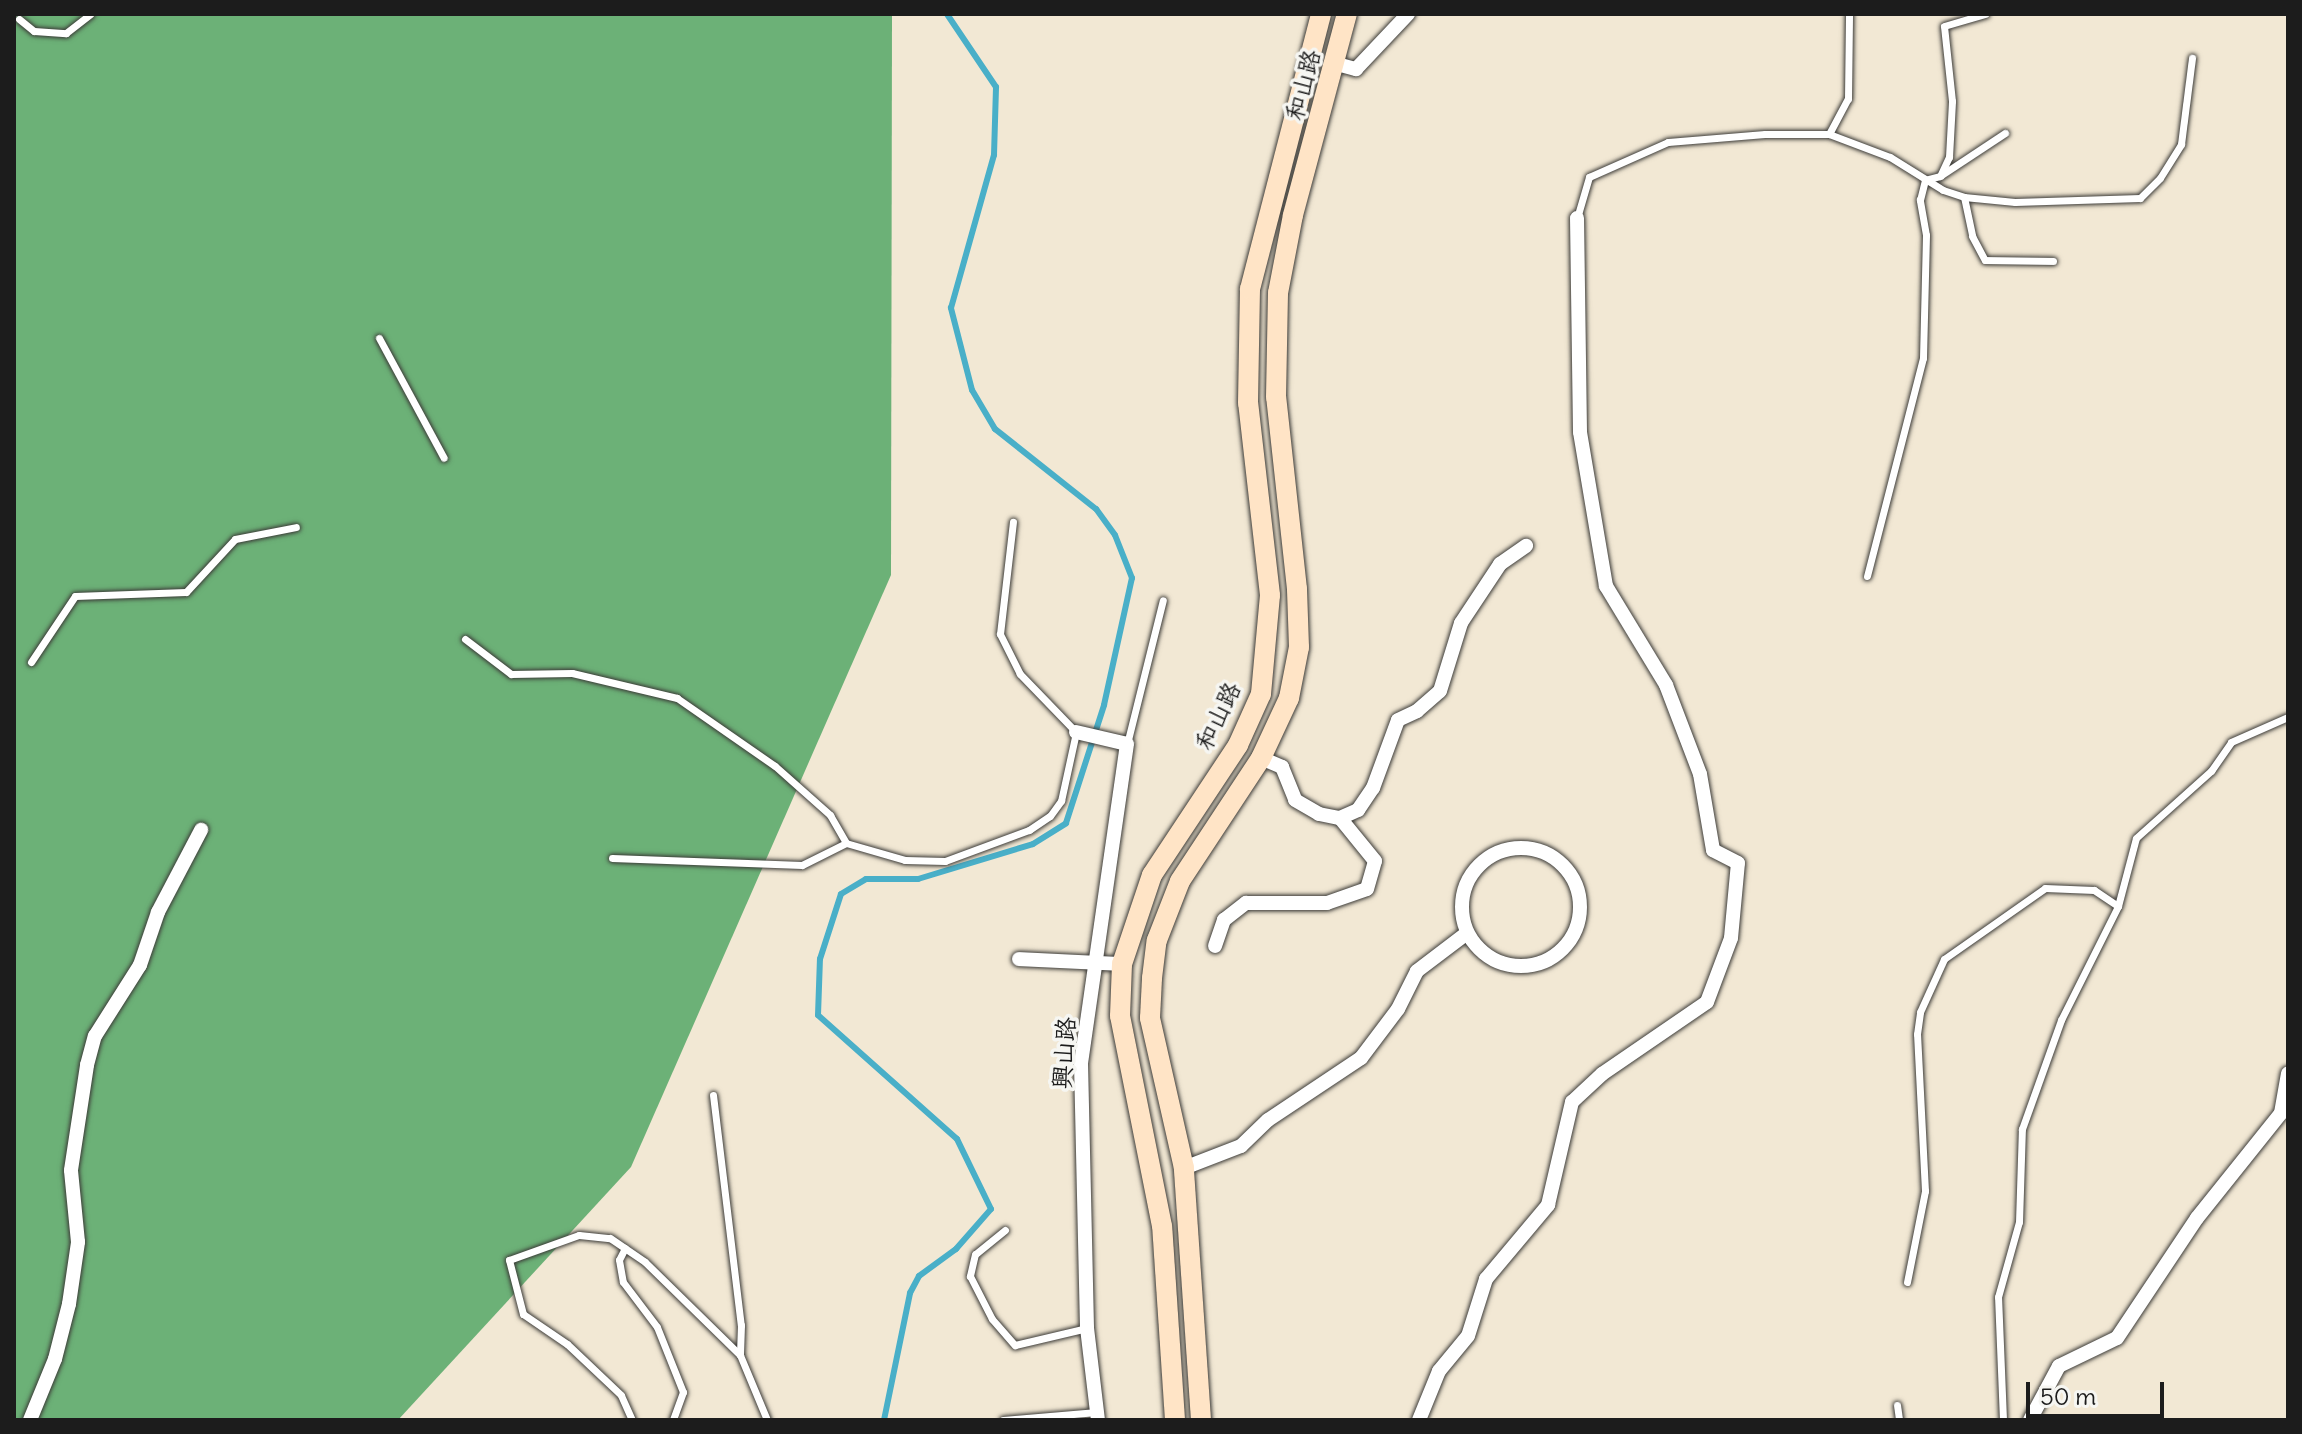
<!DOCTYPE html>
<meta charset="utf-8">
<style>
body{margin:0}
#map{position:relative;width:2302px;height:1434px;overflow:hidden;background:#f2e8d4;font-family:Delius,"LXGW WenKai TC",sans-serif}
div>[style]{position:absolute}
.forest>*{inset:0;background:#6cb177}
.stream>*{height:6px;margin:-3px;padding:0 3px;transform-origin:3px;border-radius:3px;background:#49afc8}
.roads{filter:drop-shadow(0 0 2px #3c3b38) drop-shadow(0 0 2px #3c3b38)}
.service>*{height:7px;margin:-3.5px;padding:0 3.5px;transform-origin:3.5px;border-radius:3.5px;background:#fff}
.minor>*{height:14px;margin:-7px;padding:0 7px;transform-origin:7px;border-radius:7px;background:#fff}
.minor>.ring{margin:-7px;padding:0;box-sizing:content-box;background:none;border:14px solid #fff;border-radius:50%}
.secondary>*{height:20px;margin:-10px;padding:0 10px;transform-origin:10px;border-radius:10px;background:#ffe4c6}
span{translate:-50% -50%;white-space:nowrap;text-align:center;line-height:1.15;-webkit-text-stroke:7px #f6f6f2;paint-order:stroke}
.street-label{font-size:24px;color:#1c1c1c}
.frame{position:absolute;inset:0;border:16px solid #1c1c1c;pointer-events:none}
.scale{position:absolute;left:2026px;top:1382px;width:138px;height:36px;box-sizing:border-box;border:4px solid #1c1c1c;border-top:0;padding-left:10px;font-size:24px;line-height:28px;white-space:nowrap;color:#1c1c1c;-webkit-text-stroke:6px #f6f6f2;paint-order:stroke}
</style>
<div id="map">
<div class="forest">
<i style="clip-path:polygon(14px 14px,892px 14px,891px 575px,631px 1167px,398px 1420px,14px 1420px)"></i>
</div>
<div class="stream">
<i style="left:884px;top:1420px;width:130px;rotate:-78.4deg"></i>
<i style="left:910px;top:1293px;width:19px;rotate:-62deg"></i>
<i style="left:919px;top:1276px;width:46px;rotate:-36.1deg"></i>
<i style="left:956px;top:1249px;width:53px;rotate:-48.8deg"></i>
<i style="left:991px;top:1209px;width:78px;rotate:-115.9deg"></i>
<i style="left:957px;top:1139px;width:186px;rotate:-138.3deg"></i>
<i style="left:818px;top:1015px;width:56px;rotate:-88deg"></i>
<i style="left:820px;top:959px;width:68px;rotate:-72.1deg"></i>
<i style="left:841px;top:894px;width:29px;rotate:-31deg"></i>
<i style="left:866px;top:879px;width:52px"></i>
<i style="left:918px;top:879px;width:120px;rotate:-16.9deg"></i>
<i style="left:1033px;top:844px;width:39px;rotate:-32deg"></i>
<i style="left:1066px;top:823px;width:124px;rotate:-72.1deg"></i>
<i style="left:1104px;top:705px;width:130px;rotate:-77.6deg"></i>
<i style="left:1132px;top:578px;width:46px;rotate:-111.6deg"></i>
<i style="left:1115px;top:535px;width:32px;rotate:-126deg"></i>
<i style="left:1096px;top:509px;width:129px;rotate:-141.6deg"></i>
<i style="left:995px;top:429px;width:45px;rotate:-120.5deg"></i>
<i style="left:972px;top:390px;width:85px;rotate:-104.4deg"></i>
<i style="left:951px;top:308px;width:159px;rotate:-74.3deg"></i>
<i style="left:994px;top:155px;width:68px;rotate:-88.3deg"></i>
<i style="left:996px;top:87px;width:88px;rotate:-123.9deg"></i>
</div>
<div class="roads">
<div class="service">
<i style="left:19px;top:19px;width:19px;rotate:39deg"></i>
<i style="left:34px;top:31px;width:32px;rotate:4deg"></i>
<i style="left:66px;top:33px;width:31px;rotate:-38deg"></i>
<i style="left:1829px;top:134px;width:40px;rotate:-62deg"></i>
<i style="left:1848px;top:99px;width:85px;rotate:-89.3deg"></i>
<i style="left:1941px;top:174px;width:19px;rotate:-65deg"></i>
<i style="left:1949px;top:157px;width:56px;rotate:-86.9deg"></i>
<i style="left:1952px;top:101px;width:75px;rotate:-96.1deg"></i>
<i style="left:1944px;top:26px;width:43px;rotate:-16.3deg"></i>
<i style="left:1964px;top:197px;width:40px;rotate:78deg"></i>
<i style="left:1972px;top:236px;width:27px;rotate:62deg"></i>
<i style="left:1985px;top:260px;width:68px;rotate:0.8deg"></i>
<i style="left:1577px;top:218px;width:43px;rotate:-73.7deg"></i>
<i style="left:1589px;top:177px;width:86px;rotate:-23.9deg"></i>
<i style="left:1668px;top:142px;width:97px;rotate:-4.7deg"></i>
<i style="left:1765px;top:134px;width:64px"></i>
<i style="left:1829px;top:134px;width:65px;rotate:20.7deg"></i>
<i style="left:1890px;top:157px;width:62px;rotate:31.9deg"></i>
<i style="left:1943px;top:190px;width:22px;rotate:18deg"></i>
<i style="left:1964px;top:197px;width:51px;rotate:5.6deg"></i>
<i style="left:2015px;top:202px;width:125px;rotate:-1.8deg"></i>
<i style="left:2140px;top:198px;width:28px;rotate:-45deg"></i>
<i style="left:2160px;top:178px;width:40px;rotate:-58deg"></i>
<i style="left:2181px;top:144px;width:87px;rotate:-82.7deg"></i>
<i style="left:379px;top:338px;width:136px;rotate:61.6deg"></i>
<i style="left:1867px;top:576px;width:225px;rotate:-75.6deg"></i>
<i style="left:1923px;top:358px;width:123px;rotate:-88.6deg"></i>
<i style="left:1926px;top:235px;width:36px;rotate:-100deg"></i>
<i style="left:1920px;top:200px;width:21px;rotate:-76deg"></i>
<i style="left:1925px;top:180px;width:16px;rotate:-15deg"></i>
<i style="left:1940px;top:176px;width:78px;rotate:-33.5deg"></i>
<i style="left:465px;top:639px;width:58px;rotate:37.3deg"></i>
<i style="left:511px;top:674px;width:61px;rotate:-0.9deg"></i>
<i style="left:572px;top:673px;width:108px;rotate:13.4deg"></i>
<i style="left:677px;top:698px;width:119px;rotate:34.8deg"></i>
<i style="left:775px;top:766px;width:74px;rotate:41.7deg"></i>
<i style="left:830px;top:815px;width:32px;rotate:60deg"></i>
<i style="left:846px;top:843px;width:61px;rotate:16.1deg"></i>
<i style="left:905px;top:860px;width:40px;rotate:1.4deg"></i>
<i style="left:945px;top:861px;width:90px;rotate:-20.3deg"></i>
<i style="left:1029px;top:830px;width:25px;rotate:-34deg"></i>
<i style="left:1050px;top:816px;width:19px;rotate:-54deg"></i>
<i style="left:1061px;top:801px;width:71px;rotate:-77.7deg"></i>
<i style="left:1076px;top:732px;width:81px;rotate:-134deg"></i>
<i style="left:1020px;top:674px;width:45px;rotate:-116.6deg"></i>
<i style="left:1000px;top:634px;width:113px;rotate:-83.4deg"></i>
<i style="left:31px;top:662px;width:79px;rotate:-56.3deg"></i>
<i style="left:75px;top:596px;width:111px;rotate:-2.1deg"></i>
<i style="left:186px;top:592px;width:72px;rotate:-47.2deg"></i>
<i style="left:235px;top:539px;width:62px;rotate:-11.1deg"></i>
<i style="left:1127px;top:744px;width:148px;rotate:-76deg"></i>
<i style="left:612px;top:858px;width:190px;rotate:2.1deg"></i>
<i style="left:802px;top:865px;width:49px;rotate:-26.6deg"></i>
<i style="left:713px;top:1095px;width:232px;rotate:83.1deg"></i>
<i style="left:741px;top:1325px;width:30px;rotate:92deg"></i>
<i style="left:1005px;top:1230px;width:38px;rotate:141deg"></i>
<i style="left:975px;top:1254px;width:23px;rotate:103deg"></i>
<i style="left:970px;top:1276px;width:48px;rotate:62.9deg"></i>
<i style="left:992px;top:1319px;width:35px;rotate:49deg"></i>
<i style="left:1015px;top:1345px;width:74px;rotate:-13.3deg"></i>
<i style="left:625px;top:1248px;width:13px;rotate:117deg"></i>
<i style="left:619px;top:1260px;width:22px;rotate:80deg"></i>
<i style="left:623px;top:1282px;width:56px;rotate:52.9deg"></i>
<i style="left:657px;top:1327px;width:70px;rotate:68.2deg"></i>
<i style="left:683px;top:1392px;width:30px;rotate:110deg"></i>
<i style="left:1907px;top:1282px;width:93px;rotate:-78.8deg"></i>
<i style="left:1925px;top:1191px;width:157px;rotate:-92.9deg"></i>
<i style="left:1917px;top:1034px;width:22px;rotate:-82deg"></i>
<i style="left:1920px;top:1012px;width:58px;rotate:-65.6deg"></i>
<i style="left:1944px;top:959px;width:123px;rotate:-35.1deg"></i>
<i style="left:2045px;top:888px;width:49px;rotate:2.3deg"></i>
<i style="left:2094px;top:890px;width:29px;rotate:34deg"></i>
<i style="left:1897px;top:1405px;width:15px;rotate:82deg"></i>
<i style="left:632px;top:1420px;width:27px;rotate:-114deg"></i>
<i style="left:621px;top:1395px;width:74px;rotate:-136.6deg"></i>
<i style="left:567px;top:1344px;width:53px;rotate:-145.7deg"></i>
<i style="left:523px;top:1314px;width:56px;rotate:-104.5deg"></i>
<i style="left:509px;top:1260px;width:74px;rotate:-19.7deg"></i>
<i style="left:579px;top:1235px;width:31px;rotate:6deg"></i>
<i style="left:610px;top:1238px;width:42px;rotate:34.4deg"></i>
<i style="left:645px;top:1262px;width:133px;rotate:44.4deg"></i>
<i style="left:740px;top:1355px;width:70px;rotate:67.4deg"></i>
<i style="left:1003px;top:1420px;width:94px;rotate:-4.9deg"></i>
<i style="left:2003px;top:1420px;width:123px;rotate:-92.3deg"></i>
<i style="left:1998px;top:1297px;width:78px;rotate:-74.4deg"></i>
<i style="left:2019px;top:1222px;width:93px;rotate:-88.2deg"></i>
<i style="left:2022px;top:1129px;width:116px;rotate:-70.3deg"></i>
<i style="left:2061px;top:1020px;width:127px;rotate:-63.4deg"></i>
<i style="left:2118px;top:906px;width:70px;rotate:-75.2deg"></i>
<i style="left:2136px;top:838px;width:101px;rotate:-41.8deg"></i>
<i style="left:2211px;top:771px;width:35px;rotate:-55deg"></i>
<i style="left:2231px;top:742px;width:62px;rotate:-23.7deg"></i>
</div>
<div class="minor">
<i style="left:1337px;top:64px;width:20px;rotate:15deg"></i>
<i style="left:1356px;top:69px;width:76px;rotate:-46.6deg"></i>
<i style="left:1076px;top:732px;width:52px;rotate:13.2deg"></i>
<i style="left:1127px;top:744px;width:322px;rotate:98.2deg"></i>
<i style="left:1081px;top:1063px;width:265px;rotate:88.7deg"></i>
<i style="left:1087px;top:1328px;width:93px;rotate:83.2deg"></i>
<i style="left:1261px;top:758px;width:23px;rotate:23deg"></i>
<i style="left:1282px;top:767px;width:35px;rotate:68deg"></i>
<i style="left:1295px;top:800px;width:28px;rotate:30deg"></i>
<i style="left:1319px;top:814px;width:21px;rotate:11deg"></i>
<i style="left:1340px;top:818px;width:20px;rotate:-24deg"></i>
<i style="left:1358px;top:810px;width:27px;rotate:-56deg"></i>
<i style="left:1373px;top:788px;width:72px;rotate:-69.8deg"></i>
<i style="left:1398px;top:720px;width:21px;rotate:-25deg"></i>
<i style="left:1417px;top:711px;width:30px;rotate:-41deg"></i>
<i style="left:1440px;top:691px;width:71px;rotate:-72.8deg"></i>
<i style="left:1461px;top:623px;width:71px;rotate:-56.5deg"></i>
<i style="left:1500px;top:564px;width:32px;rotate:-35deg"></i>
<i class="ring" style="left:1462px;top:848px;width:104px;height:104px"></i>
<i style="left:1215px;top:946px;width:28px;rotate:-71deg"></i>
<i style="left:1224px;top:920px;width:28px;rotate:-38deg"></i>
<i style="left:1246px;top:903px;width:81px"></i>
<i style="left:1327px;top:903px;width:42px;rotate:-19.3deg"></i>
<i style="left:1367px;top:889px;width:29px;rotate:-74deg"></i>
<i style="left:1375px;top:861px;width:55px;rotate:-129.1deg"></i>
<i style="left:1019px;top:959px;width:103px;rotate:2.8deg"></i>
<i style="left:1184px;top:1168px;width:61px;rotate:-21.1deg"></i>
<i style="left:1241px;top:1146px;width:37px;rotate:-44deg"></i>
<i style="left:1268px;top:1120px;width:112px;rotate:-33.7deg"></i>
<i style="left:1361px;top:1058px;width:61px;rotate:-52.9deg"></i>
<i style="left:1398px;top:1009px;width:42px;rotate:-63.4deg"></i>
<i style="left:1417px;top:971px;width:63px;rotate:-37.2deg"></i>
<i style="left:30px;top:1420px;width:66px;rotate:-67.7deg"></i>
<i style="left:55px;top:1359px;width:57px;rotate:-75.7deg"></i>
<i style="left:69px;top:1304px;width:63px;rotate:-81.7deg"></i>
<i style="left:78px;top:1242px;width:72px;rotate:-95.6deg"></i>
<i style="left:71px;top:1170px;width:106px;rotate:-81.3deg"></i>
<i style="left:87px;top:1065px;width:30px;rotate:-75deg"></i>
<i style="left:95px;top:1036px;width:84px;rotate:-57.6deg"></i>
<i style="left:140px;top:965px;width:56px;rotate:-71.2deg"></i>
<i style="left:158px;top:912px;width:93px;rotate:-62.3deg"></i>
<i style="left:1419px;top:1420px;width:53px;rotate:-67.8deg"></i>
<i style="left:1439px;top:1371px;width:45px;rotate:-50.4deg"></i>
<i style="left:1468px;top:1336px;width:60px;rotate:-72.5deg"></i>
<i style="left:1486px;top:1279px;width:97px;rotate:-50deg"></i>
<i style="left:1548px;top:1205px;width:106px;rotate:-76.9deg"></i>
<i style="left:1572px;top:1102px;width:41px;rotate:-43deg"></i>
<i style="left:1602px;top:1074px;width:127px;rotate:-34.4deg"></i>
<i style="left:1707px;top:1002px;width:68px;rotate:-69.4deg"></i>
<i style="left:1731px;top:938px;width:75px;rotate:-84.7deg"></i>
<i style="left:1738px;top:863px;width:28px;rotate:-153deg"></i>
<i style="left:1713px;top:850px;width:77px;rotate:-99.7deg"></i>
<i style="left:1700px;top:774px;width:95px;rotate:-110.9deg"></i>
<i style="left:1666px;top:685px;width:116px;rotate:-121.2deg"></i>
<i style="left:1606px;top:586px;width:156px;rotate:-99.6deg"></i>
<i style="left:1580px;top:432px;width:214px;rotate:-90.8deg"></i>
<i style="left:2030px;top:1420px;width:61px;rotate:-61.8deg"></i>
<i style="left:2059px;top:1366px;width:64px;rotate:-25.8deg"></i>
<i style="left:2117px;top:1338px;width:144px;rotate:-56.3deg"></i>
<i style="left:2197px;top:1218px;width:134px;rotate:-51.3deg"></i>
<i style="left:2281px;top:1113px;width:40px;rotate:-80deg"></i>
</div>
<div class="secondary">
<i style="left:1175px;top:1420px;width:194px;rotate:-93.8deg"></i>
<i style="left:1162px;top:1226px;width:214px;rotate:-101.3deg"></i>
<i style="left:1120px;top:1016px;width:52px;rotate:-87.8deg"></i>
<i style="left:1122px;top:964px;width:94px;rotate:-71.4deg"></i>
<i style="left:1152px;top:875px;width:156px;rotate:-56.5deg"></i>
<i style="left:1238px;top:745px;width:56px;rotate:-65.7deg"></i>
<i style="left:1261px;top:694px;width:99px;rotate:-84.8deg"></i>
<i style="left:1270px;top:595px;width:193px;rotate:-96.5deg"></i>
<i style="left:1248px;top:403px;width:114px;rotate:-89deg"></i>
<i style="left:1250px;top:289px;width:284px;rotate:-75.5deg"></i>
<i style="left:1201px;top:1420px;width:253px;rotate:-93.9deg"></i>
<i style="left:1184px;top:1168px;width:154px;rotate:-102.8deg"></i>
<i style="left:1150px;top:1018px;width:40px;rotate:-87.1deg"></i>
<i style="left:1152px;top:978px;width:38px;rotate:-83deg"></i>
<i style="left:1157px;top:940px;width:63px;rotate:-68.7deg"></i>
<i style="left:1180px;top:881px;width:147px;rotate:-56.6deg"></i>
<i style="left:1261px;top:758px;width:66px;rotate:-65deg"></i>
<i style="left:1289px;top:698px;width:52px;rotate:-78.9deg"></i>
<i style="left:1299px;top:647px;width:58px;rotate:-92deg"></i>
<i style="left:1297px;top:589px;width:193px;rotate:-96.2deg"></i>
<i style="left:1276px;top:397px;width:104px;rotate:-88.9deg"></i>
<i style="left:1278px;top:293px;width:79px;rotate:-79.1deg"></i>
<i style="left:1293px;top:215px;width:208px;rotate:-75deg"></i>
</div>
</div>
<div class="street-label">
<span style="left:1303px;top:85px;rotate:-75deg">和山路</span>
<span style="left:1218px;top:716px;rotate:-64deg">和山路</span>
<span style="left:1064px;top:1053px;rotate:-86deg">興山路</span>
</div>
<div class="frame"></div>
<div class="scale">50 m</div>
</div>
